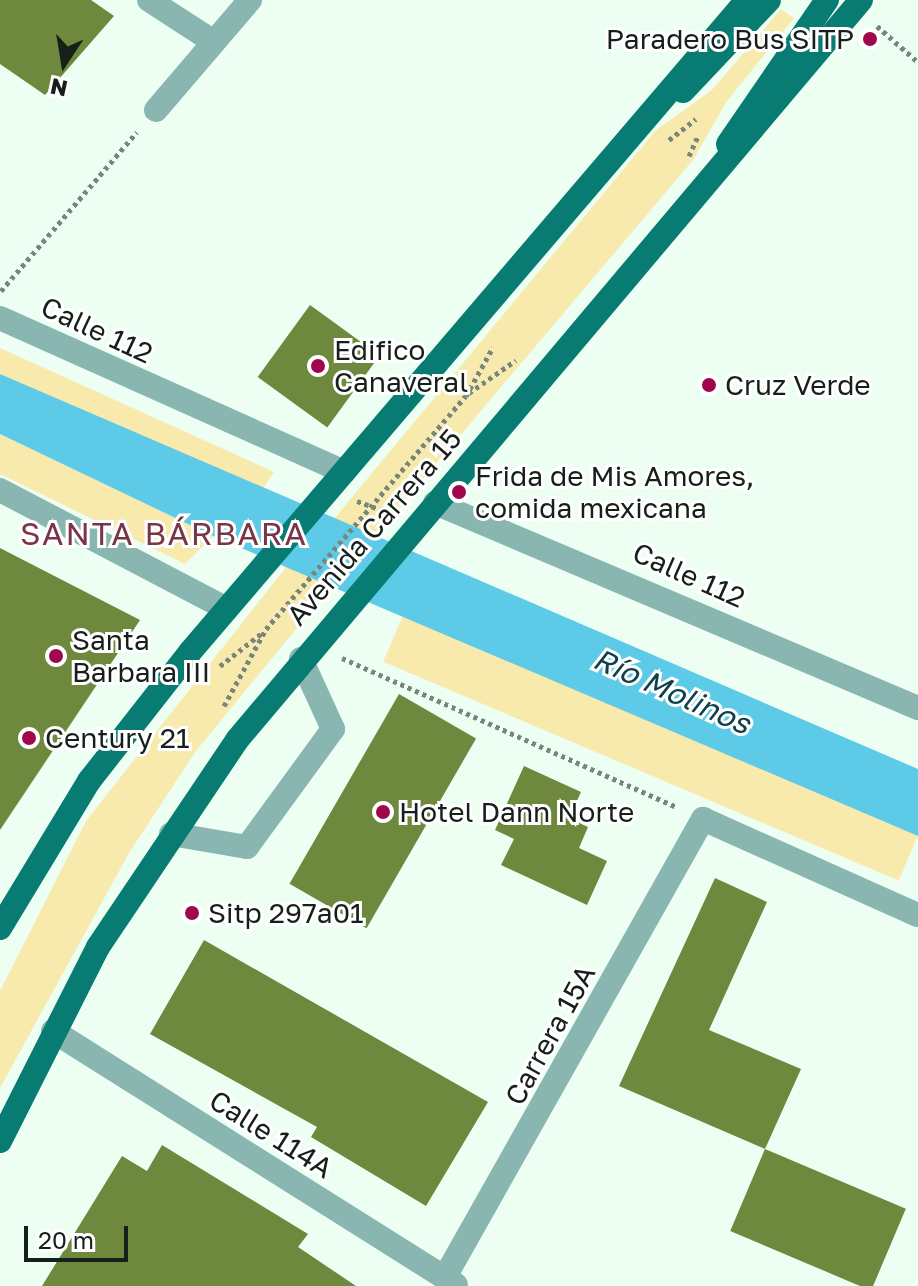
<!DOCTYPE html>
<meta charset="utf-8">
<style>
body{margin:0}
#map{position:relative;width:918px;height:1286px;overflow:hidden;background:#edfff3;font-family:"Golos Text",sans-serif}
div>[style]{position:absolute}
.green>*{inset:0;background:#f8e9ad;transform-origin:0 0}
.water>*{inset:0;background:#5dcbe7}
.building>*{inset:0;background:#6e883d;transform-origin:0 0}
.path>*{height:5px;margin-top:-2.5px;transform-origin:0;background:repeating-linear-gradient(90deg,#79867e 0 4px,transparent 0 8px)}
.minor>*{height:24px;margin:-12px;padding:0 12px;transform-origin:12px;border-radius:12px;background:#89b6b0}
.major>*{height:24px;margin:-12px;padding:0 12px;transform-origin:12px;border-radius:12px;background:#087c73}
.dots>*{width:22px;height:22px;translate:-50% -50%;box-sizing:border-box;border:4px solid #fff;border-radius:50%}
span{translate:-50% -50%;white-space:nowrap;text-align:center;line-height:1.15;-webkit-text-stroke:6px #fff;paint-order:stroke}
.poi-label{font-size:28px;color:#171f1a}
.right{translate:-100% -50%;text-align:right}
.left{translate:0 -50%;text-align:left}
.street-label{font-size:28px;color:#171f1a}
.water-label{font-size:30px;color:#0d404b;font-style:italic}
.quarter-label{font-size:32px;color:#7a3448;letter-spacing:2px}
.north{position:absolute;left:24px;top:24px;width:80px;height:80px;-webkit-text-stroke:6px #fff;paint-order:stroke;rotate:192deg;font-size:22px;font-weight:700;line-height:32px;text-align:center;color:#171f1a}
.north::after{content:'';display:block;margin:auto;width:28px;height:36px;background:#171f1a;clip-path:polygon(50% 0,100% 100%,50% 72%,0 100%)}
.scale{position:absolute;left:24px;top:1226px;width:104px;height:36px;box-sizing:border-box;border:4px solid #171f1a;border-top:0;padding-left:10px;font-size:24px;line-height:28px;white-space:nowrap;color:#171f1a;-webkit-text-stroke:6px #fff;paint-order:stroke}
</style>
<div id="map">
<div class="green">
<i style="clip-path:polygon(781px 9px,794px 18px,727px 101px,693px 160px,375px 536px,334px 519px,656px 130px,712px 90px)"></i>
<i style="clip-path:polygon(0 348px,274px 472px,262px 490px,0 374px)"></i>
<i style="clip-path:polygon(0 434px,213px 536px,185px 564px,0 474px)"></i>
<i style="clip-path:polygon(287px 566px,333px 584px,196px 751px,129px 853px,0 1088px,0 991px,86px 821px)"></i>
<i style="left:404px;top:613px;width:560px;height:53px;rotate:23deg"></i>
</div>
<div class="water">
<i style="clip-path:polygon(0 374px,918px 769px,918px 836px,213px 536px,0 434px)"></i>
</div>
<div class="building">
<i style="clip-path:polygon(0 0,91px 0,114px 16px,45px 95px,0 64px)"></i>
<i style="left:310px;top:305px;width:86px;height:89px;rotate:36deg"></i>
<i style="clip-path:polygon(0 548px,140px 620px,0 830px)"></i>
<i style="left:399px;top:694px;width:89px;height:219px;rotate:30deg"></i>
<i style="clip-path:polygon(524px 766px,581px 792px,569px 818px,588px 827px,579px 848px,607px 861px,587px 905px,501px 865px,514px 839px,495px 830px)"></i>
<i style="clip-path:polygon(715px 878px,767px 902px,709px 1030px,801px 1069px,765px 1149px,619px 1086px)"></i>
<i style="clip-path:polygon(204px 940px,488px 1102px,426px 1206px,311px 1137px,317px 1127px,150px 1034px)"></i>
<i style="clip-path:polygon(162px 1145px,308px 1234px,298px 1247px,356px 1286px,42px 1286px,122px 1156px,147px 1171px)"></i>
<i style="left:765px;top:1149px;width:153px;height:89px;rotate:23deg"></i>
</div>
<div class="path">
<i style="left:877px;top:26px;width:55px;rotate:41.3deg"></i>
<i style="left:669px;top:140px;width:34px;rotate:-38deg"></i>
<i style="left:689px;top:156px;width:22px;rotate:-66deg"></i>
<i style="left:1px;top:291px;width:209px;rotate:-49.5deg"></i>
<i style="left:469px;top:393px;width:57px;rotate:-35.1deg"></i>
<i style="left:357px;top:501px;width:38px;rotate:20deg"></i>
<i style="left:342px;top:658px;width:366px;rotate:24deg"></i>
<i style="left:220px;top:666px;width:53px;rotate:-38.2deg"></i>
<i style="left:224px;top:706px;width:88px;rotate:-61.4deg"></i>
<i style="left:266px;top:629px;width:307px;rotate:-49.4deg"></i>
<i style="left:466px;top:396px;width:56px;rotate:-61.1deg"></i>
</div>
<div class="minor">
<i style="left:149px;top:0;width:77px;rotate:32.9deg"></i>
<i style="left:156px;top:110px;width:145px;rotate:-49.5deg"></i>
<i style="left:0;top:318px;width:377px;rotate:24.1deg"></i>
<i style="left:0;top:490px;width:256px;rotate:27.7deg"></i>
<i style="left:435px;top:503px;width:525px;rotate:23deg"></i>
<i style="left:171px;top:834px;width:77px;rotate:9.7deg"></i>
<i style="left:247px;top:847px;width:146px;rotate:-53.9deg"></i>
<i style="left:333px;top:729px;width:77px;rotate:-114.6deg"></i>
<i style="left:53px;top:1031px;width:476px;rotate:32.2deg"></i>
<i style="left:445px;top:1277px;width:526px;rotate:-60.61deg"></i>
<i style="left:703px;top:819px;width:235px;rotate:24.1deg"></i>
</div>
<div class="major">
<i style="left:683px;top:91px;width:125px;rotate:-46.6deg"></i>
<i style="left:728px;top:144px;width:175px;rotate:-55.5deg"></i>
<i style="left:0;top:928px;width:172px;rotate:-58.8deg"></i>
<i style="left:89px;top:781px;width:164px;rotate:-51.9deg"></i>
<i style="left:190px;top:652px;width:858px;rotate:-49.49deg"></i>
<i style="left:0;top:1141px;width:217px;rotate:-63.2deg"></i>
<i style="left:98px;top:947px;width:249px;rotate:-56.1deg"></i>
<i style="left:237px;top:740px;width:968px;rotate:-49.86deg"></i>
</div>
<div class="dots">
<i style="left:870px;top:39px;background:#a1084b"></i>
<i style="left:318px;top:366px;background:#a1084b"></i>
<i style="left:709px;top:385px;background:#a1084b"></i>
<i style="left:459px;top:492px;background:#a1084b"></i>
<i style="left:56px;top:656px;background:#a1084b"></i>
<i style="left:29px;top:738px;background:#a1084b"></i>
<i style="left:383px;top:812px;background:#a1084b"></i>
<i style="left:192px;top:913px;background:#a1084b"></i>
</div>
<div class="poi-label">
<span class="right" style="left:854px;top:39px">Paradero Bus SITP</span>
<span class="left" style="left:334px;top:366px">Edifico<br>Canaveral</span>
<span class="left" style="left:725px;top:385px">Cruz Verde</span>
<span class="left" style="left:475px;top:492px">Frida de Mis Amores,<br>comida mexicana</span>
<span class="left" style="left:72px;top:656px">Santa<br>Barbara III</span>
<span class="left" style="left:45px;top:738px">Century 21</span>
<span class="left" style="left:399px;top:812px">Hotel Dann Norte</span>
<span class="left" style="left:208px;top:913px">Sitp 297a01</span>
</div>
<div class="street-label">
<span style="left:97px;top:330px;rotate:25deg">Calle 112</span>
<span style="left:374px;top:527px;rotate:-49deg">Avenida Carrera 15</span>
<span style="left:689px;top:575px;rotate:24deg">Calle 112</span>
<span style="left:550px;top:1035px;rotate:-61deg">Carrera 15A</span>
<span style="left:271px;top:1134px;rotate:32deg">Calle 114A</span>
</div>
<div class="water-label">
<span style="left:672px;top:691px;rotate:24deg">Río Molinos</span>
</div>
<div class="quarter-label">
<span style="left:164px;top:533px">SANTA BÁRBARA</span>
</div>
<div class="north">N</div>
<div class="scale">20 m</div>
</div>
